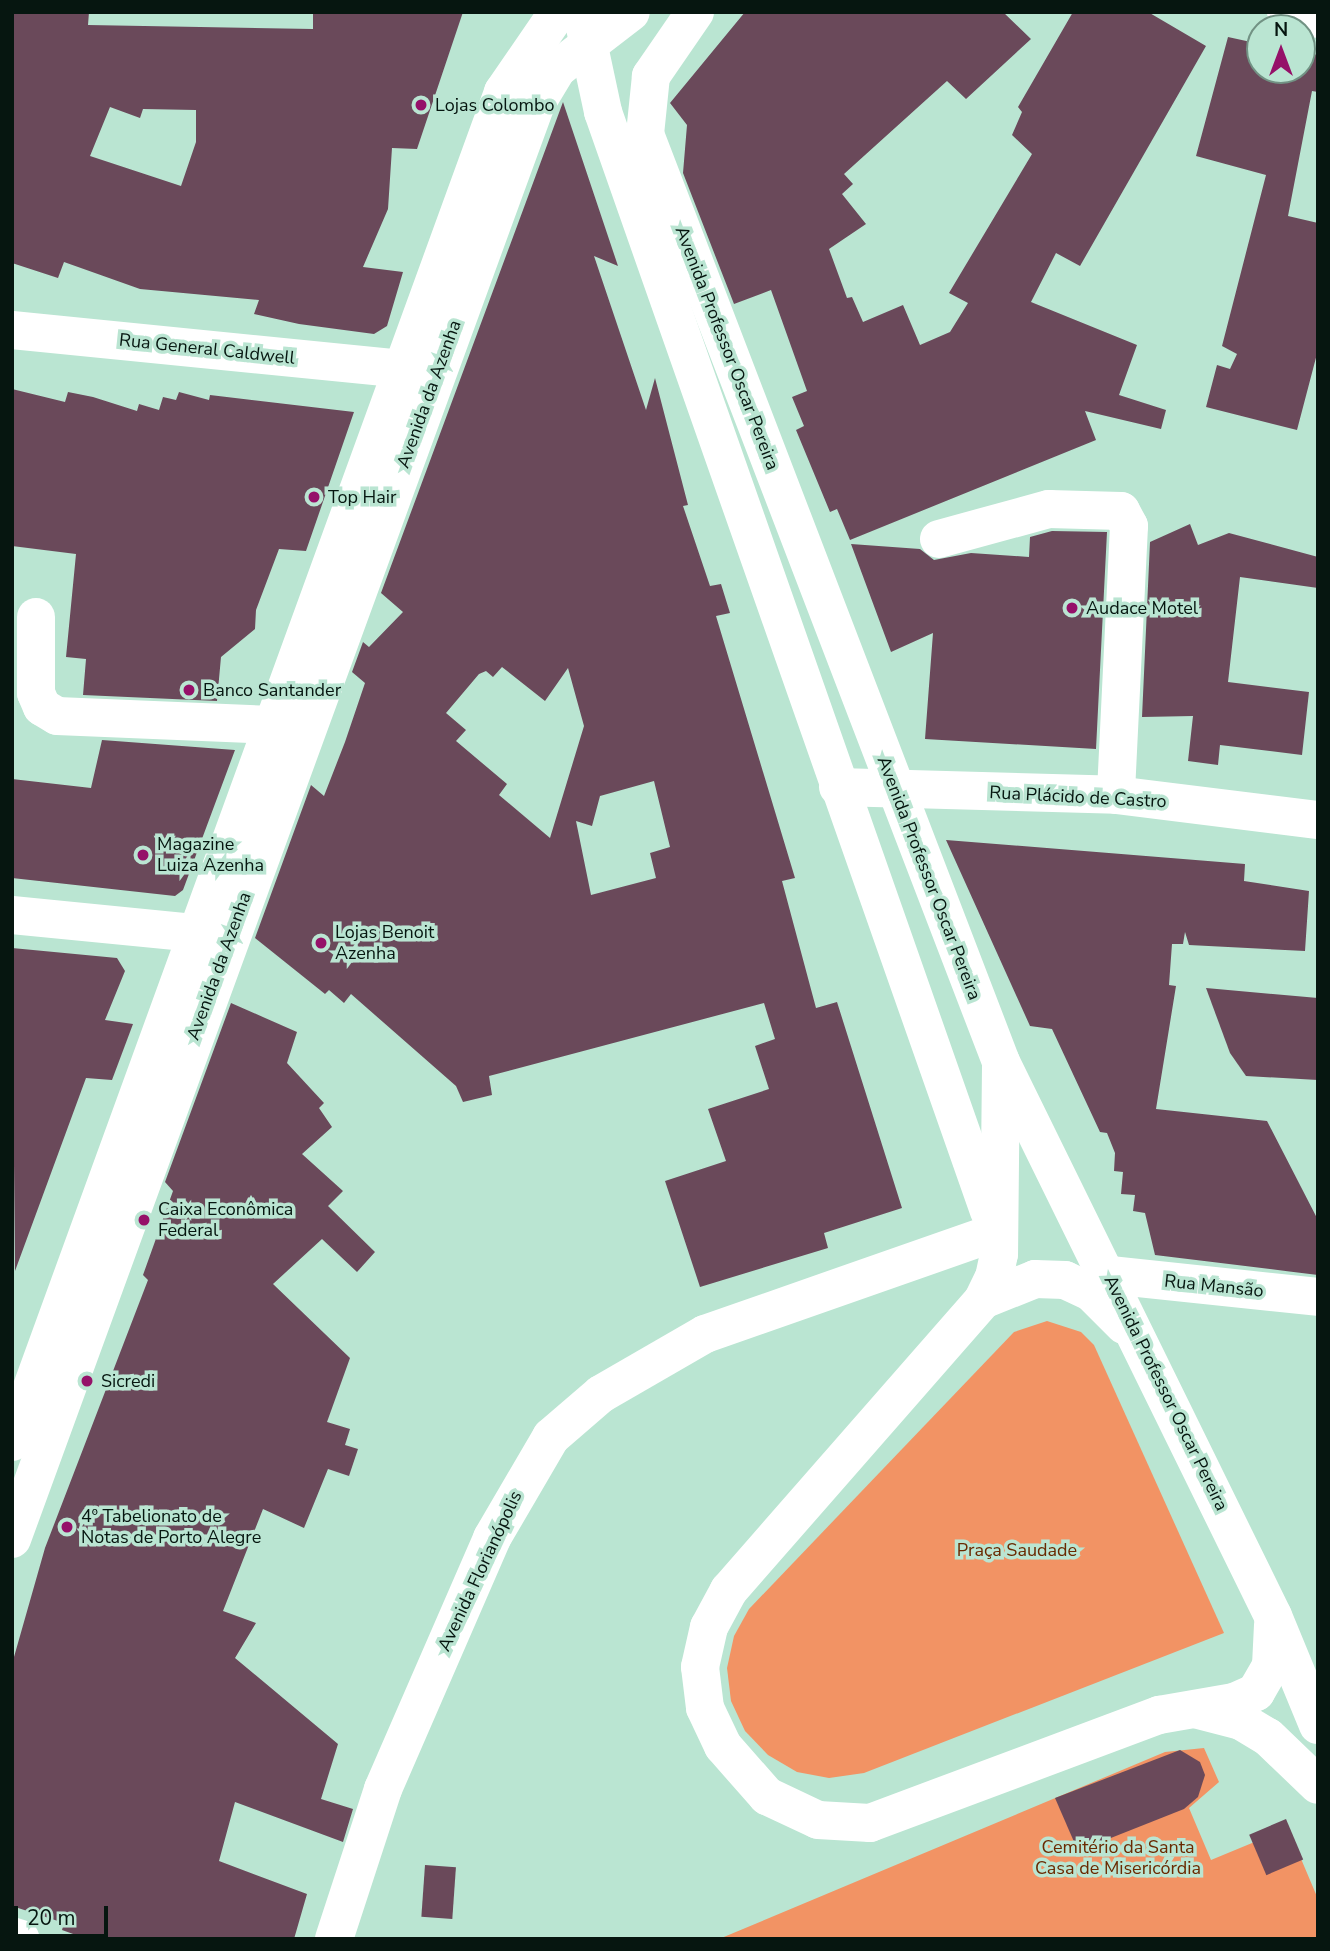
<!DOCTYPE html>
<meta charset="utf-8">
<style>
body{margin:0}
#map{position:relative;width:1330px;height:1951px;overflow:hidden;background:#bae5d2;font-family:"Nunito Sans",sans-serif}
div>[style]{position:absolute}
.green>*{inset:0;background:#f29364}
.building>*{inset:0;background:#6a495a;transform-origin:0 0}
.minor>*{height:38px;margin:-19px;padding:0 19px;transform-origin:19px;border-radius:19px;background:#fff}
.major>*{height:38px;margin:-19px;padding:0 19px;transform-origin:19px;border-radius:19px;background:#fff}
.dots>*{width:19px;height:19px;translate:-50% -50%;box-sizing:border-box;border:4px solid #bae5d2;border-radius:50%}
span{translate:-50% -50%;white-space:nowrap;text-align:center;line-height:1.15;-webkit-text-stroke:7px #bae5d2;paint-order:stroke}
.poi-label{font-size:18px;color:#061610}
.left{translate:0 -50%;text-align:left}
.street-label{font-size:18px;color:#061610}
.park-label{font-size:18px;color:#692900}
.frame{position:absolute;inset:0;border:14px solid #061610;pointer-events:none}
.north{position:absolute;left:1246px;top:14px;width:70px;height:70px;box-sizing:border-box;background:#bae5d2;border:2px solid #729284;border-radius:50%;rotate:0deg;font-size:19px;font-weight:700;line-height:28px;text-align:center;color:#061610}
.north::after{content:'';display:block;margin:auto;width:24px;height:32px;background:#951169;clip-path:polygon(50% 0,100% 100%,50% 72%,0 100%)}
.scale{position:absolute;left:14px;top:1906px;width:94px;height:32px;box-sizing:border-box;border:4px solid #061610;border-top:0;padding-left:9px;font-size:21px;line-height:24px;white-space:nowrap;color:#061610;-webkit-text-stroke:5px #bae5d2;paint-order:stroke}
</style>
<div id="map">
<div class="green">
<i style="clip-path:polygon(1047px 1321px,1081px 1332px,1094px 1345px,1224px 1633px,864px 1773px,829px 1778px,797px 1772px,768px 1755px,745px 1731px,731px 1701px,727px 1668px,734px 1636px,749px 1609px,1014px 1332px)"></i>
<i style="clip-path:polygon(1204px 1748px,1219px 1782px,1189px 1808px,1211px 1860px,1288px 1828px,1318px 1899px,1318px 1939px,719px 1939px,1165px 1752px)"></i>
</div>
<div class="building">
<i style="clip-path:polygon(evenodd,12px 12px,89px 12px,88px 25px,313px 29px,313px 12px,463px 12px,417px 149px,392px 148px,388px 209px,363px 267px,403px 272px,387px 326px,374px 334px,299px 324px,254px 314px,259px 300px,140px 289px,64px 262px,58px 278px,12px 263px,12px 12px,110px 107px,140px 118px,143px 109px,196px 110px,196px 142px,181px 186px,90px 156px,110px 107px)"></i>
<i style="clip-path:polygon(745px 12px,1003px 12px,1031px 39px,966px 99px,947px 81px,844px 174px,853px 184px,842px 194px,866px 224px,829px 249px,847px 298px,852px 297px,863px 322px,903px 305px,920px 345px,950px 332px,968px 303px,949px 293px,1032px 154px,1012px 135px,1022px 112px,1018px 107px,1073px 12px,1148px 12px,1206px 46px,1080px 266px,1056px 253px,1031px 302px,1137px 345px,1119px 395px,1166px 410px,1161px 429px,1085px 411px,1096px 440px,850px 540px,837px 509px,830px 512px,796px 430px,804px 426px,792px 397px,807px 391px,771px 290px,734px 304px,683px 173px,687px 125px,670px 103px)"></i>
<i style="clip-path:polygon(1228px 37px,1260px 44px,1260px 70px,1302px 70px,1302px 52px,1318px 55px,1318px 92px,1312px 91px,1288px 216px,1318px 223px,1318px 350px,1297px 430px,1206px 407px,1217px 365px,1230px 369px,1237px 354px,1222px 346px,1266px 175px,1196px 156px)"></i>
<i style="clip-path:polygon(evenodd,563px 102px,618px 266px,594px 256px,646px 410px,655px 378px,688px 505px,683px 506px,710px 586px,721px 584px,730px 613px,716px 616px,795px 878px,782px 881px,816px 1008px,837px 1002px,902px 1208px,824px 1233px,828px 1248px,700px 1287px,665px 1181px,726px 1161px,708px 1109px,769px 1089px,755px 1046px,775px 1039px,764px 1003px,489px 1076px,492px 1095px,463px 1102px,456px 1086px,351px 994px,344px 1003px,329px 990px,325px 994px,255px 938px,311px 785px,324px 796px,345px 742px,365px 683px,352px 672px,363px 642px,369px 647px,403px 612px,381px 593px,563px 102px,502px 667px,545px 701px,568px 668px,584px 726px,550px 838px,499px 795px,507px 784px,456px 741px,466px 730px,446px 713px,479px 674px,486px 671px,493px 677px,502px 667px,563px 102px,654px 781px,670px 847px,650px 853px,656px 878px,591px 895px,576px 821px,592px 826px,600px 796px,654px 781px)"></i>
<i style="clip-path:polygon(12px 389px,65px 402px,68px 392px,93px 397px,137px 411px,139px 404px,159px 410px,163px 397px,176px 400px,179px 392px,209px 400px,210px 395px,354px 412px,306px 551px,279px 549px,256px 610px,255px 629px,221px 657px,217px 701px,83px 695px,86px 659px,66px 657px,76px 554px,12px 546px)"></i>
<i style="clip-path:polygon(1190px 524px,1198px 545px,1229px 533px,1318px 557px,1318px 588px,1240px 577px,1228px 682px,1309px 692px,1302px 755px,1220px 745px,1218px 765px,1188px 761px,1193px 716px,1142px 717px,1150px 542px)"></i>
<i style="clip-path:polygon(1052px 531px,1107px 532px,1096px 749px,925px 739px,933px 633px,891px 652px,851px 544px,920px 549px,934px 560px,971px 553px,1029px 557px,1030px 537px)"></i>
<i style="clip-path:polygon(102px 740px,235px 750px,183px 890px,175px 896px,12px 878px,12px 779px,91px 788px)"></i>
<i style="clip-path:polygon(946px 840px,1245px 864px,1244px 881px,1309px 891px,1305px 951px,1189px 945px,1185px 932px,1183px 944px,1172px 944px,1169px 985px,1176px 986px,1156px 1109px,1267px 1121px,1318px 1220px,1318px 1275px,1155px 1255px,1145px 1213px,1133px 1211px,1135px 1195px,1121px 1194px,1123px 1172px,1114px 1171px,1115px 1153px,1107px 1133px,1100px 1132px,1052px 1029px,1030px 1026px)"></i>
<i style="clip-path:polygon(12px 948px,117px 958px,125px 971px,105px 1020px,133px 1024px,112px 1080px,86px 1078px,15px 1271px)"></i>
<i style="clip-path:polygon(1206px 988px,1318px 998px,1318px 1080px,1246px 1076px,1230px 1053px)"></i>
<i style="clip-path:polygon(231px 1003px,297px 1032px,287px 1063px,324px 1103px,319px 1108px,332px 1127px,302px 1154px,343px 1191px,328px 1206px,375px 1252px,357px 1272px,322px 1239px,273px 1284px,350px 1358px,327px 1422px,350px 1429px,345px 1445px,358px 1449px,349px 1476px,328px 1469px,304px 1528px,263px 1509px,223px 1611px,256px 1623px,235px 1658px,338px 1744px,321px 1799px,353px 1809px,343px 1842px,235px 1802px,219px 1861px,307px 1894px,294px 1939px,87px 1939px,62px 1930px,64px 1923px,12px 1906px,12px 1664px,45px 1548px,148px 1280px,143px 1275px,173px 1191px,165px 1182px)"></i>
<i style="clip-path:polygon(1180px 1750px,1200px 1762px,1205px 1775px,1198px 1797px,1184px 1809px,1078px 1851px,1055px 1798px)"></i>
<i style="left:1286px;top:1819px;width:44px;height:40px;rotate:67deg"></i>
<i style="left:425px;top:1865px;width:31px;height:52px;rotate:4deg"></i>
</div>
<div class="minor">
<i style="left:12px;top:330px;width:392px;rotate:5.7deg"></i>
<i style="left:939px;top:539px;width:114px;rotate:-15.3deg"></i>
<i style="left:1049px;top:509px;width:72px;rotate:1.6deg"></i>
<i style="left:1121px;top:511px;width:17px;rotate:62deg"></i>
<i style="left:1129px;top:526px;width:269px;rotate:92.8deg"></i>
<i style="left:36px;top:617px;width:76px;rotate:90deg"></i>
<i style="left:36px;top:693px;width:15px;rotate:67deg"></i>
<i style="left:42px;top:707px;width:17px;rotate:31deg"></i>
<i style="left:57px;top:716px;width:215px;rotate:2.4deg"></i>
<i style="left:838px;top:787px;width:278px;rotate:1.6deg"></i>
<i style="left:1116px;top:795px;width:204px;rotate:7.1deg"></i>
<i style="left:12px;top:915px;width:185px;rotate:5.6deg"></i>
<i style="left:1110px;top:1275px;width:209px;rotate:6deg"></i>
<i style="left:12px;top:1936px;width:9px;rotate:18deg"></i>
<i style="left:334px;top:1939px;width:158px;rotate:-71.9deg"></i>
<i style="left:383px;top:1789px;width:274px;rotate:-66.5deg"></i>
<i style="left:492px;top:1538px;width:117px;rotate:-59.7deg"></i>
<i style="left:551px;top:1437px;width:66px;rotate:-40.7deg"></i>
<i style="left:601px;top:1394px;width:120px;rotate:-30deg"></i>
<i style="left:705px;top:1334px;width:309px;rotate:-19.3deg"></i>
</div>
<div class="major">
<i style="left:695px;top:12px;width:78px;rotate:124.5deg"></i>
<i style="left:651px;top:76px;width:58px;rotate:95.9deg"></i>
<i style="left:645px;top:134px;width:994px;rotate:69.01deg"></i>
<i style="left:1001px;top:1062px;width:617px;rotate:63.85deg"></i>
<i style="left:1273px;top:1616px;width:118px;rotate:67.6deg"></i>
<i style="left:1286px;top:12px;width:33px;rotate:12deg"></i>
<i style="left:584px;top:23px;width:91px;rotate:77.9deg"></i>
<i style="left:603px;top:112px;width:1165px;rotate:70.65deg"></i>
<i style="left:1001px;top:1066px;width:188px;rotate:90.6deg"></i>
<i style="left:999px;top:1254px;width:24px;rotate:102deg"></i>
<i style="left:994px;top:1277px;width:25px;rotate:116deg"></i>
<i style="left:983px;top:1300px;width:386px;rotate:131.2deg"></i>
<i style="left:729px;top:1590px;width:42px;rotate:118.4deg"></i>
<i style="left:709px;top:1627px;width:41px;rotate:102.7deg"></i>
<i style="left:700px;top:1667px;width:41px;rotate:83deg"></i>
<i style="left:705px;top:1708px;width:42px;rotate:64.7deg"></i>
<i style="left:723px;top:1746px;width:67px;rotate:48.7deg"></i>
<i style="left:767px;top:1796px;width:56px;rotate:25.2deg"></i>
<i style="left:818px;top:1820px;width:52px;rotate:3.3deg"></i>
<i style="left:870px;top:1823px;width:309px;rotate:-20.5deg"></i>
<i style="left:1159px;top:1715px;width:76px;rotate:-9.8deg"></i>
<i style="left:1234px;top:1702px;width:24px;rotate:-24deg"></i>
<i style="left:1256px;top:1692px;width:30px;rotate:-60deg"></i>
<i style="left:1271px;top:1666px;width:41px;rotate:-87.2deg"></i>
<i style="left:983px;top:1300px;width:56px;rotate:-22deg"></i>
<i style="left:1035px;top:1279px;width:30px;rotate:2deg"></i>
<i style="left:1065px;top:1280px;width:29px;rotate:25deg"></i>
<i style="left:1091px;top:1292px;width:47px;rotate:45deg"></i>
<i style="left:12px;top:1442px;width:1437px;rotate:-70.01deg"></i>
<i style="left:503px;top:92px;width:97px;rotate:-55.5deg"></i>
<i style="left:12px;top:1539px;width:1528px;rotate:-69.94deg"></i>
<i style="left:536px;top:104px;width:41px;rotate:-59deg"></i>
<i style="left:557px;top:69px;width:93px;rotate:-37.6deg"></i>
<i style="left:1199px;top:1710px;width:43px;rotate:14.7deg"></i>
<i style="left:1241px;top:1721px;width:31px;rotate:31deg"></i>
<i style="left:1268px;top:1737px;width:69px;rotate:43.8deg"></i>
</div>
<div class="dots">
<i style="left:421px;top:105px;background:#951169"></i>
<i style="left:314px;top:497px;background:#951169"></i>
<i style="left:1072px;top:608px;background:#951169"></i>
<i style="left:189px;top:690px;background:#951169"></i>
<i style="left:143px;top:855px;background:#951169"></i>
<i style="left:321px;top:943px;background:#951169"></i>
<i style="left:144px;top:1220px;background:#951169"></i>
<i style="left:87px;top:1381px;background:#951169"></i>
<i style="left:67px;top:1527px;background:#951169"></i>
</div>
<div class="poi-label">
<span class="left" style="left:435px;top:105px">Lojas Colombo</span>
<span class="left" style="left:328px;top:497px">Top Hair</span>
<span class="left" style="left:1086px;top:608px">Audace Motel</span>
<span class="left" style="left:203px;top:690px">Banco Santander</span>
<span class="left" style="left:157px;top:855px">Magazine<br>Luiza Azenha</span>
<span class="left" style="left:335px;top:943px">Lojas Benoit<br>Azenha</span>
<span class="left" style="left:158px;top:1220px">Caixa Econômica<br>Federal</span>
<span class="left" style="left:101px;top:1381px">Sicredi</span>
<span class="left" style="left:81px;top:1527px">4º Tabelionato de<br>Notas de Porto Alegre</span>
</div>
<div class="street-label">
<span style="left:727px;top:348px;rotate:69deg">Avenida Professor Oscar Pereira</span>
<span style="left:207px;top:349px;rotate:6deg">Rua General Caldwell</span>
<span style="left:429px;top:394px;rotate:-70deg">Avenida da Azenha</span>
<span style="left:1078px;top:797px;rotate:3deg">Rua Plácido de Castro</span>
<span style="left:929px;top:878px;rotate:69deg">Avenida Professor Oscar Pereira</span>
<span style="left:219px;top:966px;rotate:-70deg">Avenida da Azenha</span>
<span style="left:1214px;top:1286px;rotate:6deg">Rua Mansão</span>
<span style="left:1166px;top:1393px;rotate:64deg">Avenida Professor Oscar Pereira</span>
<span style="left:480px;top:1571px;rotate:-65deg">Avenida Florianópolis</span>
</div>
<div class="park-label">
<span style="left:1017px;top:1550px">Praça Saudade</span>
<span style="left:1118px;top:1858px">Cemitério da Santa<br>Casa de Misericórdia</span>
</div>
<div class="frame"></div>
<div class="north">N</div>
<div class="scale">20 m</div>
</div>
